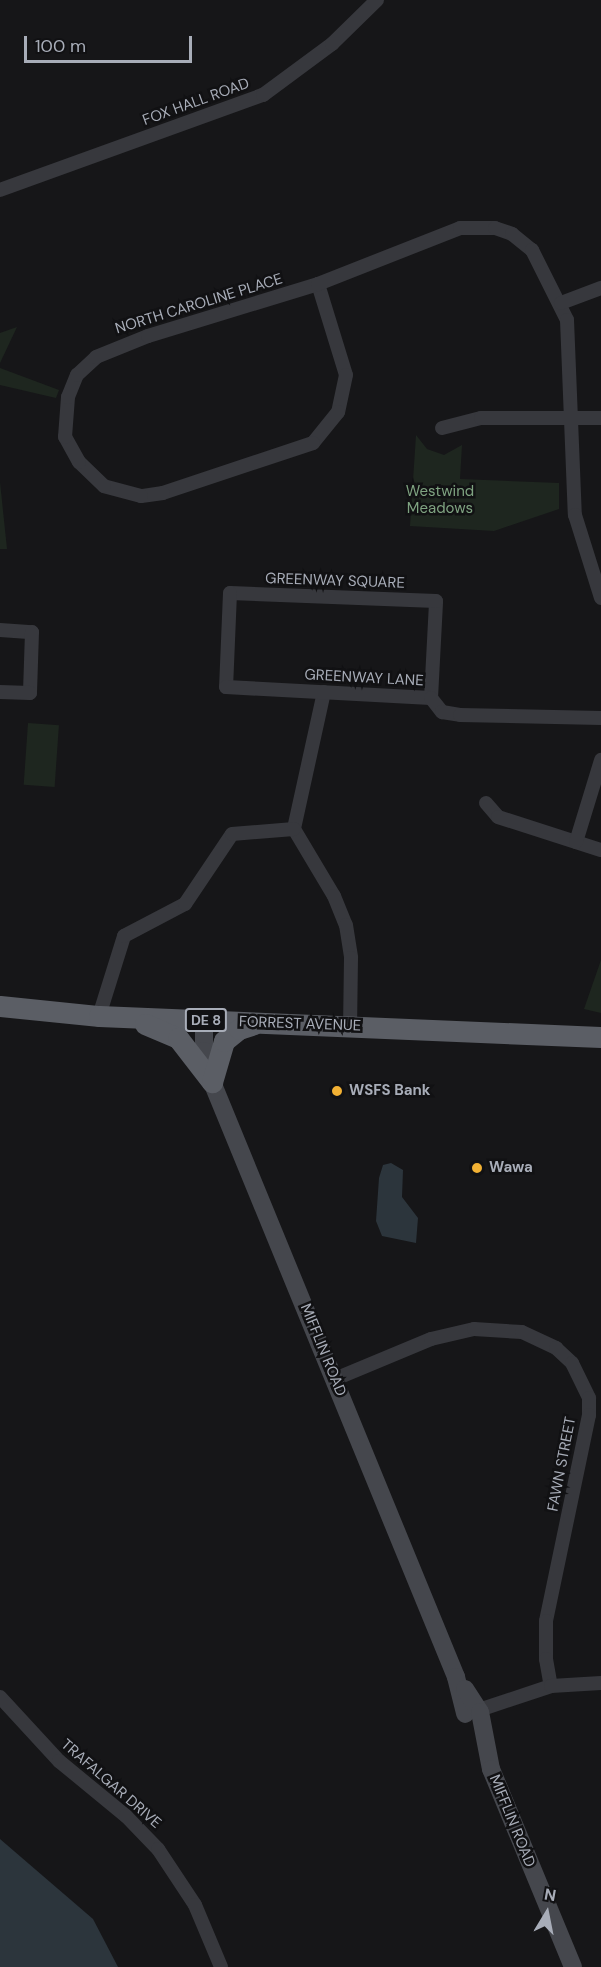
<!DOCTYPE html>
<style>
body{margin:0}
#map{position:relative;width:601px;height:1967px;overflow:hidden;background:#161618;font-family:"DM Sans",sans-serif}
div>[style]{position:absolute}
.green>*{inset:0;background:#1e261f;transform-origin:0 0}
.water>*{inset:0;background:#2c353c}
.minor>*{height:14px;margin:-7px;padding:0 7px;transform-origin:7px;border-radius:7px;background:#37383d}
.secondary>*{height:18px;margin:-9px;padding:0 9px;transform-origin:9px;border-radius:9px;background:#45474d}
.trunk>*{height:21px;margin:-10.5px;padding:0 10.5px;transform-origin:10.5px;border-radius:10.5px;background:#5b5e65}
.dots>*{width:16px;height:16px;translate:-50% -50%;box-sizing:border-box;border:3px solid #111113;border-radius:50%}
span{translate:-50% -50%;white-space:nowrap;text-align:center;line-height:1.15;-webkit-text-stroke:5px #111113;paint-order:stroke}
.shield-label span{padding:2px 4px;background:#111113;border:2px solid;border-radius:4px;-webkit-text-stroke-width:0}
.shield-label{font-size:14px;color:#a8adb8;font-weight:700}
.street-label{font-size:15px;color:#a8adb8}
.park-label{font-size:15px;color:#7fa381}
.poi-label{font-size:15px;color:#a8adb8;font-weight:700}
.left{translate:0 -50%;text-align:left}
.north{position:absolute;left:517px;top:1883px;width:60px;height:60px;-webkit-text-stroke:4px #111113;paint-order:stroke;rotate:10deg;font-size:16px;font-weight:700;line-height:24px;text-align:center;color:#a8adb8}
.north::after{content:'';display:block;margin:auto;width:21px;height:27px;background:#a8adb8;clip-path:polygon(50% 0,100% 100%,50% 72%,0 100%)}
.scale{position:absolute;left:24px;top:36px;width:168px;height:27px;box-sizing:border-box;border:3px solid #a8adb8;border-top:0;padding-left:8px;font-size:18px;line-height:21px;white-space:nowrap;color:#a8adb8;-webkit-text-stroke:4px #111113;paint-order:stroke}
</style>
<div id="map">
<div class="green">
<i style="clip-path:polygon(17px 327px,0 363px,0 333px)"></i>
<i style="clip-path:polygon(0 368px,59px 390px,56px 398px,0 385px)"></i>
<i style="clip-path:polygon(416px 435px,427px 449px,444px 455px,462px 445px,460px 479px,559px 483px,559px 509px,494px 531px,410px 526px)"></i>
<i style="clip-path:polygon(0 482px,7px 549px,0 549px)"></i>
<i style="left:28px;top:723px;width:31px;height:62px;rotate:4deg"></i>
<i style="clip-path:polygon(601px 960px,601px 1013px,584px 1009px)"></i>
</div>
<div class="water">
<i style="clip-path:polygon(391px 1163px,403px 1170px,402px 1197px,418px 1218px,416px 1243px,382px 1236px,376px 1221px,379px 1178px,383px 1165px)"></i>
<i style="clip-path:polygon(0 1839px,93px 1919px,118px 1967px,0 1967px)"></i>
</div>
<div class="minor">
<i style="left:0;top:190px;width:280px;rotate:-19.9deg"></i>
<i style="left:263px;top:95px;width:86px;rotate:-36.5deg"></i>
<i style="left:332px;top:44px;width:63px;rotate:-44.4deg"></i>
<i style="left:318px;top:284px;width:95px;rotate:72.9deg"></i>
<i style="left:346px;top:375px;width:38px;rotate:102deg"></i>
<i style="left:338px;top:412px;width:40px;rotate:129deg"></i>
<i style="left:313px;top:443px;width:158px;rotate:161.6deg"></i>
<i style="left:163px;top:493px;width:22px;rotate:172deg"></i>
<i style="left:141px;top:496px;width:38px;rotate:-165deg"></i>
<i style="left:104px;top:486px;width:35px;rotate:-136deg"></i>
<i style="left:79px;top:462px;width:29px;rotate:-119deg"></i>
<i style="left:65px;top:437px;width:40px;rotate:-85.7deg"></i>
<i style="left:68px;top:397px;width:24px;rotate:-68deg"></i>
<i style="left:77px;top:375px;width:26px;rotate:-43deg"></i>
<i style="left:96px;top:357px;width:56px;rotate:-22deg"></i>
<i style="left:148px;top:336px;width:178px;rotate:-17deg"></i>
<i style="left:318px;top:284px;width:153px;rotate:-21.5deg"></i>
<i style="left:460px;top:228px;width:35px"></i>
<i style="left:495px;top:228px;width:18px;rotate:19deg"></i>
<i style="left:512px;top:234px;width:26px;rotate:39deg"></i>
<i style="left:532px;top:250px;width:78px;rotate:63.4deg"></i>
<i style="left:567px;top:320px;width:195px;rotate:87.7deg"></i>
<i style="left:575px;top:515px;width:87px;rotate:72.6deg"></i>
<i style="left:561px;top:303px;width:43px;rotate:-20.6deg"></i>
<i style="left:442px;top:428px;width:40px;rotate:-14.4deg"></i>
<i style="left:481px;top:418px;width:120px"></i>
<i style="left:0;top:630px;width:32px;rotate:4deg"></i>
<i style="left:32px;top:632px;width:61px;rotate:91.9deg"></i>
<i style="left:30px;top:693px;width:30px;rotate:-178deg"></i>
<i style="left:324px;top:692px;width:140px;rotate:102.4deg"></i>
<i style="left:294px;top:829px;width:78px;rotate:59.2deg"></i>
<i style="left:334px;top:896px;width:31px;rotate:68deg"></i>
<i style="left:346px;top:925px;width:33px;rotate:81deg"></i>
<i style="left:351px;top:958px;width:68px;rotate:90.8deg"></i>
<i style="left:431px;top:698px;width:97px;rotate:-87deg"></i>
<i style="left:436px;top:601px;width:206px;rotate:-177.8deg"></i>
<i style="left:230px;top:593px;width:94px;rotate:92.4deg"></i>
<i style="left:226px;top:687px;width:205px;rotate:3.1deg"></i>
<i style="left:431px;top:698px;width:18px;rotate:52deg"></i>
<i style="left:442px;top:712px;width:18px;rotate:9deg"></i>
<i style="left:460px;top:715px;width:141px;rotate:1.2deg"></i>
<i style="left:486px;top:803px;width:18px;rotate:49deg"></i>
<i style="left:498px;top:817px;width:108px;rotate:17.8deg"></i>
<i style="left:576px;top:842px;width:86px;rotate:-73deg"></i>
<i style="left:99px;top:1016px;width:84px;rotate:-72.6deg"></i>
<i style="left:124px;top:936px;width:69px;rotate:-27.7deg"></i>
<i style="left:185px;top:904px;width:84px;rotate:-56.1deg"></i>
<i style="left:232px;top:834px;width:62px;rotate:-4.6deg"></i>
<i style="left:335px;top:1379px;width:104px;rotate:-22.6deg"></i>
<i style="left:431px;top:1339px;width:44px;rotate:-13.1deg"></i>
<i style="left:474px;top:1329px;width:48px;rotate:3.6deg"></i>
<i style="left:522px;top:1332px;width:38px;rotate:25deg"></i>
<i style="left:556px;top:1348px;width:22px;rotate:43deg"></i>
<i style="left:572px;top:1363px;width:39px;rotate:64deg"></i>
<i style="left:589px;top:1398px;width:17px;rotate:90deg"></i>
<i style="left:589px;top:1415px;width:210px;rotate:101.8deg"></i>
<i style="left:546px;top:1621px;width:38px;rotate:90deg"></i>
<i style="left:546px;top:1659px;width:27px;rotate:80deg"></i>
<i style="left:0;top:1697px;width:87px;rotate:47.3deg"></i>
<i style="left:59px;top:1761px;width:87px;rotate:39.4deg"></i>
<i style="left:126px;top:1816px;width:46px;rotate:45.9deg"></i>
<i style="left:158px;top:1849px;width:67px;rotate:56.5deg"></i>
<i style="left:195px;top:1905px;width:67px;rotate:67.2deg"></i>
<i style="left:479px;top:1710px;width:76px;rotate:-18.4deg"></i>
<i style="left:551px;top:1686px;width:50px;rotate:-3.4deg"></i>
</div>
<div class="secondary">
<i style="left:204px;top:1020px;width:31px;rotate:90deg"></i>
<i style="left:204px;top:1051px;width:32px;rotate:76deg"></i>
<i style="left:212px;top:1082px;width:643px;rotate:67.7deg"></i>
<i style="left:456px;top:1677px;width:38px;rotate:76deg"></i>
<i style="left:465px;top:1689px;width:27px;rotate:57deg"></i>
<i style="left:480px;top:1712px;width:58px;rotate:79.1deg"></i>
<i style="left:491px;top:1769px;width:214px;rotate:67.5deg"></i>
</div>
<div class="trunk">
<i style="left:0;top:1006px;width:100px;rotate:5.8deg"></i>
<i style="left:99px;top:1016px;width:502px;rotate:2.4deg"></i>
<i style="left:145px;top:1024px;width:36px;rotate:23deg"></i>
<i style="left:178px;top:1038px;width:56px;rotate:52.3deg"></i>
<i style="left:212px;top:1082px;width:43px;rotate:-73.7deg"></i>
<i style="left:224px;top:1041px;width:19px;rotate:-39deg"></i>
<i style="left:239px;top:1029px;width:16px;rotate:-18deg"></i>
</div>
<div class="dots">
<i style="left:337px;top:1091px;background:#f2b134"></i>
<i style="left:477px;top:1168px;background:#f2b134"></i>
</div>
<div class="shield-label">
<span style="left:206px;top:1020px">DE 8</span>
</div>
<div class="street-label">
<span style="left:196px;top:102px;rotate:-20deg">FOX HALL ROAD</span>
<span style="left:199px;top:304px;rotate:-17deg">NORTH CAROLINE PLACE</span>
<span style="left:335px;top:581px;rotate:2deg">GREENWAY SQUARE</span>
<span style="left:364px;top:678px;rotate:3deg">GREENWAY LANE</span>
<span style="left:300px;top:1024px;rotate:2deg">FORREST AVENUE</span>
<span style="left:323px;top:1350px;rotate:68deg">MIFFLIN ROAD</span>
<span style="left:562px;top:1464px;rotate:-79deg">FAWN STREET</span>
<span style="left:111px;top:1784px;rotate:41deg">TRAFALGAR DRIVE</span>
<span style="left:512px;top:1821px;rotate:68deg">MIFFLIN ROAD</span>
</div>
<div class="park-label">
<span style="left:440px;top:500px">Westwind<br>Meadows</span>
</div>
<div class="poi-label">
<span class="left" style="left:349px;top:1091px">WSFS Bank</span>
<span class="left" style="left:489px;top:1168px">Wawa</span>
</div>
<div class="north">N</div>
<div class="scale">100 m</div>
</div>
